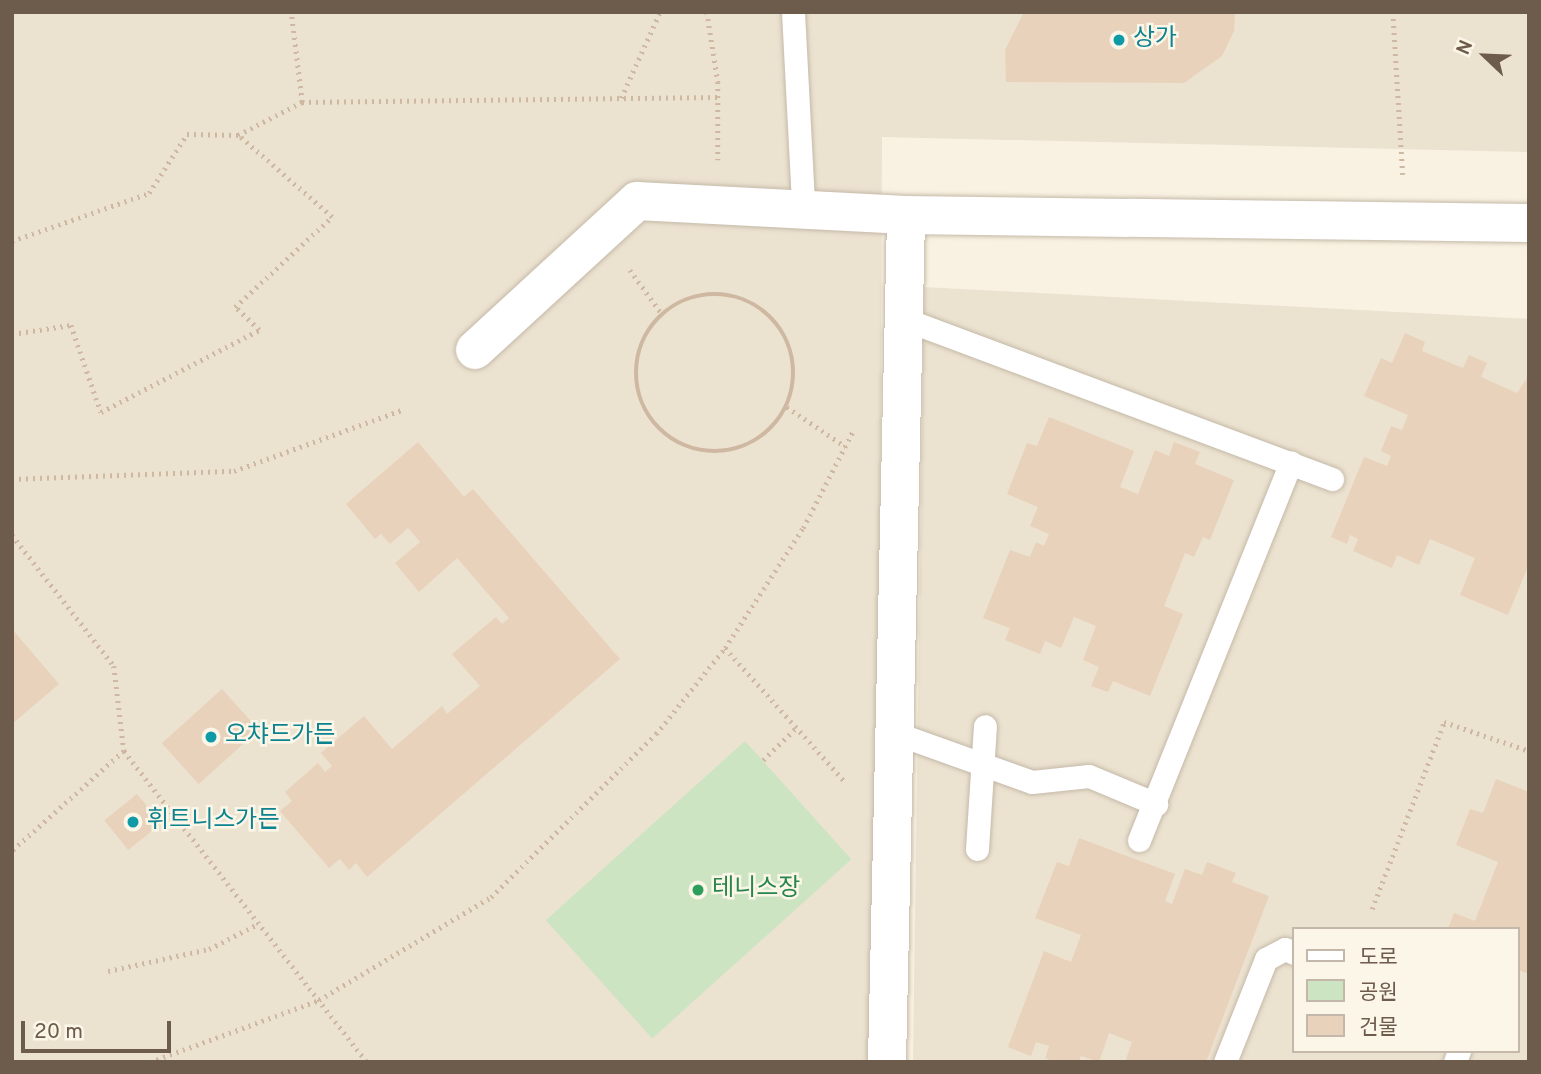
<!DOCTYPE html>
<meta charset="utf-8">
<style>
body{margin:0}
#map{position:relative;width:1541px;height:1074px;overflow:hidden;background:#f9f2e2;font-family:Overpass,"Noto Sans KR",sans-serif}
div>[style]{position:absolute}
.residential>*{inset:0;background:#ece2d0}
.green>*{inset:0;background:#cde4c3;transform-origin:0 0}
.building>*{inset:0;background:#e8d2bc;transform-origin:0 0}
.path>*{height:4.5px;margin-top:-2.25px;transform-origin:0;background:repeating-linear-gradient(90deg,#cfb8a1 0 2px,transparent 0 7px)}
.path>.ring{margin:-2.25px;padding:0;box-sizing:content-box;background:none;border:4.5px solid #cfb8a1;border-radius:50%}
.roads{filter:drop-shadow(0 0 2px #c5b9a8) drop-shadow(0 0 2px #c5b9a8)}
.lane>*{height:23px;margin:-11.5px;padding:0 11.5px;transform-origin:11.5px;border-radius:11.5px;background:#fff}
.street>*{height:38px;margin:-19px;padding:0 19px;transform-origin:19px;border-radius:19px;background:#fff}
.dots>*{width:19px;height:19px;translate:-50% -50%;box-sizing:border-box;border:4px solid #fcf6e8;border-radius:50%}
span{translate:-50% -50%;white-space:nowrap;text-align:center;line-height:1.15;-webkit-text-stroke:5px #fcf6e8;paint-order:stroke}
.culture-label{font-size:24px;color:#0d838f}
.left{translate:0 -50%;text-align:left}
.leisure-label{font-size:24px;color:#27864d}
.frame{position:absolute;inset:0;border:14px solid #6d5b4c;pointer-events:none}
.legend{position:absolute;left:1292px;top:927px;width:228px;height:126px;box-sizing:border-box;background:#fcf6e8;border:2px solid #c3b8aa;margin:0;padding:9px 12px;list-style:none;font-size:21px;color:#6d5b4c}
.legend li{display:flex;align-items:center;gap:14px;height:35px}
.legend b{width:35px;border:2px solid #c3b8aa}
.north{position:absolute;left:1450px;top:21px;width:70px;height:70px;-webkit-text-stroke:5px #fcf6e8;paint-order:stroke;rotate:293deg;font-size:19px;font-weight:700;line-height:28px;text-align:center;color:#6d5b4c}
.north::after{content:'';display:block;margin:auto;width:24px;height:32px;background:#6d5b4c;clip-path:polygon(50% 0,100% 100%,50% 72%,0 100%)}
.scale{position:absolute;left:21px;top:1021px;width:150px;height:32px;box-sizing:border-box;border:4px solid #6d5b4c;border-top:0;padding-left:9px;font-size:21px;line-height:24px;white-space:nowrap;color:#6d5b4c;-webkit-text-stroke:5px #fcf6e8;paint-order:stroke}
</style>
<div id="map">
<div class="residential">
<i style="clip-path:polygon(12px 12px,1529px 12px,1529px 152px,882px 137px,878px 1062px,12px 1062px)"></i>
<i style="clip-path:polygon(evenodd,924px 287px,1529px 319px,1529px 1062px,913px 1062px,924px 287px,1294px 929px,1518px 929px,1518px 1051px,1294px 1051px,1294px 929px)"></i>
</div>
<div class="green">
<i style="left:745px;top:741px;width:159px;height:268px;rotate:48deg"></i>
</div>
<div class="building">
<i style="clip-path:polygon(1024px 12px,1235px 12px,1234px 31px,1222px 56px,1184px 83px,1006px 82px,1005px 50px)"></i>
<i style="clip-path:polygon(1405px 333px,1425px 342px,1422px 351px,1463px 368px,1469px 355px,1487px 363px,1481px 377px,1517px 393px,1529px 375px,1529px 564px,1508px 615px,1460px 595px,1475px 558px,1430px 539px,1419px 565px,1397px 555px,1392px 568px,1353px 551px,1358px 539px,1350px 535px,1347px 544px,1331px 537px,1364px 457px,1387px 466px,1391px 456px,1381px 451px,1391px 426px,1402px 430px,1408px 415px,1364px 396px,1381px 358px,1392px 363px)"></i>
<i style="clip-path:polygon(1049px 417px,1134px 451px,1120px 487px,1138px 494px,1155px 450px,1169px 456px,1174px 442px,1200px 452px,1195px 464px,1234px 480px,1210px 540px,1203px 537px,1194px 557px,1185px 553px,1164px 606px,1183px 614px,1150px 696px,1113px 681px,1108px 692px,1091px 686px,1099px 667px,1083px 660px,1096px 626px,1074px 617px,1061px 648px,1045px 641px,1040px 654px,1005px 640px,1010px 628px,983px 618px,1010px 550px,1030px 557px,1036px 542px,1044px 546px,1049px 534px,1030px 526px,1038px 507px,1007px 494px,1027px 443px,1037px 446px)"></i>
<i style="clip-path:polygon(418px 442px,464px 497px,473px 489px,620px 659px,367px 877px,356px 863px,349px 870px,340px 859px,329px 868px,280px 811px,292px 801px,285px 792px,318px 763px,325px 772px,332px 766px,321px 753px,364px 716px,392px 749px,442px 706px,447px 714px,480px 686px,452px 654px,496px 617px,502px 624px,509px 618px,457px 558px,419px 592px,395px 563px,420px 542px,408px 528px,390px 544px,381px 534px,375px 539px,346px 504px)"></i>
<i style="clip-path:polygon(12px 629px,59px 684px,12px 724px)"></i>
<i style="left:222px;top:689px;width:55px;height:81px;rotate:48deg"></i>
<i style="clip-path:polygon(1496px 779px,1529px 792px,1529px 974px,1518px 970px,1518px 929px,1448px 929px,1454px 913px,1475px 921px,1498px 862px,1456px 845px,1470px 809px,1483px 813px)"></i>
<i style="left:137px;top:794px;width:38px;height:42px;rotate:51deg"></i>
<i style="clip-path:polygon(1079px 838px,1175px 874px,1165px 901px,1172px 904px,1185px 869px,1202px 875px,1207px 862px,1236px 873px,1232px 882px,1269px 896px,1206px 1062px,1125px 1062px,1132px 1042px,1109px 1033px,1099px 1062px,1081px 1056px,1079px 1062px,1055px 1062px,1045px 1058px,1049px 1046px,1036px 1042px,1031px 1056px,1008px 1047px,1044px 951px,1071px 962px,1081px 935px,1035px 918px,1057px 862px,1069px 866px)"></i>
</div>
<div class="path">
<i style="left:707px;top:12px;width:71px;rotate:81.1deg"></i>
<i style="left:718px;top:82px;width:78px;rotate:90deg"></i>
<i style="left:1393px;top:12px;width:163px;rotate:86.5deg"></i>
<i style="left:621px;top:98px;width:94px;rotate:-65.6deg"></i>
<i style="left:302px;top:102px;width:416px;rotate:-0.7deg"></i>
<i style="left:12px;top:241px;width:145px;rotate:-19.3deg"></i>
<i style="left:149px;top:193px;width:70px;rotate:-57.2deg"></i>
<i style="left:187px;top:134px;width:51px;rotate:1.1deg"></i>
<i style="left:238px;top:135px;width:72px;rotate:-27.3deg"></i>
<i style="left:302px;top:102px;width:91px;rotate:-97deg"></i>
<i style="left:630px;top:270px;width:54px;rotate:54deg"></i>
<i class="ring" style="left:636px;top:294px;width:153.5px;height:153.5px"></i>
<i style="left:12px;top:334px;width:60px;rotate:-8.7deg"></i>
<i style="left:71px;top:325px;width:92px;rotate:71deg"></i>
<i style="left:101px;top:412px;width:178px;rotate:-27.4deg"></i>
<i style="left:259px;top:330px;width:33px;rotate:-136deg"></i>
<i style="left:235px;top:307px;width:132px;rotate:-42.9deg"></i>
<i style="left:332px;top:217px;width:125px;rotate:-138.9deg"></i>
<i style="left:787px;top:407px;width:71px;rotate:34.1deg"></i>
<i style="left:12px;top:479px;width:222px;rotate:-2.1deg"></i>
<i style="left:234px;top:471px;width:181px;rotate:-20deg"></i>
<i style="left:12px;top:535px;width:166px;rotate:52.1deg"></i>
<i style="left:114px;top:666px;width:86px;rotate:83.3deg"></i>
<i style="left:124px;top:751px;width:150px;rotate:138.2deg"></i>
<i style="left:725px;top:648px;width:181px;rotate:48.1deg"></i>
<i style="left:124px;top:751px;width:395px;rotate:52deg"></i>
<i style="left:763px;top:760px;width:45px;rotate:-44.1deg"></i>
<i style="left:1372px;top:909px;width:200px;rotate:-68.9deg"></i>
<i style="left:1444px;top:722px;width:90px;rotate:18.8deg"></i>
<i style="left:108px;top:971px;width:103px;rotate:-12.3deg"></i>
<i style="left:209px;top:949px;width:53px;rotate:-27.1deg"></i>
<i style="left:150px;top:1062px;width:180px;rotate:-20.1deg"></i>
<i style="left:319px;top:1000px;width:200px;rotate:-30.9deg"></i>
<i style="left:491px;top:897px;width:232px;rotate:-44.7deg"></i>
<i style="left:656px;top:734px;width:110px;rotate:-51.3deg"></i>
<i style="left:725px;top:648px;width:143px;rotate:-57deg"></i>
<i style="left:803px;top:528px;width:109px;rotate:-62.7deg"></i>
</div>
<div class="roads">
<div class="lane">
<i style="left:793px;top:12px;width:194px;rotate:87deg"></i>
<i style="left:904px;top:319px;width:457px;rotate:20.5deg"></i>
<i style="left:895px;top:733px;width:145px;rotate:19.7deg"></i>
<i style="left:1032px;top:782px;width:57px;rotate:-6deg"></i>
<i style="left:1089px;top:776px;width:73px;rotate:22.7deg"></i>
<i style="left:1139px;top:840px;width:407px;rotate:-68.1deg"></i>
<i style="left:977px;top:849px;width:123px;rotate:-86.3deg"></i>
<i style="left:1225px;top:1062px;width:111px;rotate:-68.3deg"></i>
<i style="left:1266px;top:959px;width:21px;rotate:-28deg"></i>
<i style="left:1285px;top:949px;width:10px;rotate:24deg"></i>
<i style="left:1455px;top:1062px;width:12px;rotate:-70deg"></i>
</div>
<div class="street">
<i style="left:475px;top:350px;width:220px;rotate:-42.6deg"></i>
<i style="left:637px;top:201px;width:269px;rotate:3deg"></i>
<i style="left:906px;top:215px;width:623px;rotate:0.74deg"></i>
<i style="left:887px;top:1062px;width:847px;rotate:-88.71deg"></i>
</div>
</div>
<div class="dots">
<i style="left:1119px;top:40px;background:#0f9aa8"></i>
<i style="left:211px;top:737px;background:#0f9aa8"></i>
<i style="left:133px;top:822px;background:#0f9aa8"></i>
<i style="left:698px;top:890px;background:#2e9e5b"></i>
</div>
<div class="culture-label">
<span class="left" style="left:1133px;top:40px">상가</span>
<span class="left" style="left:225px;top:737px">오챠드가든</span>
<span class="left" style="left:147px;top:822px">휘트니스가든</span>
</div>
<div class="leisure-label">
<span class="left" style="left:712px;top:890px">테니스장</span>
</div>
<div class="frame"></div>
<ul class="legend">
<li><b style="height:9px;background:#fff"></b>도로</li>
<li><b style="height:19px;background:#cde4c3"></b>공원</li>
<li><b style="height:19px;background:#e8d2bc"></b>건물</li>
</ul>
<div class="north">N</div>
<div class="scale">20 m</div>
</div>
